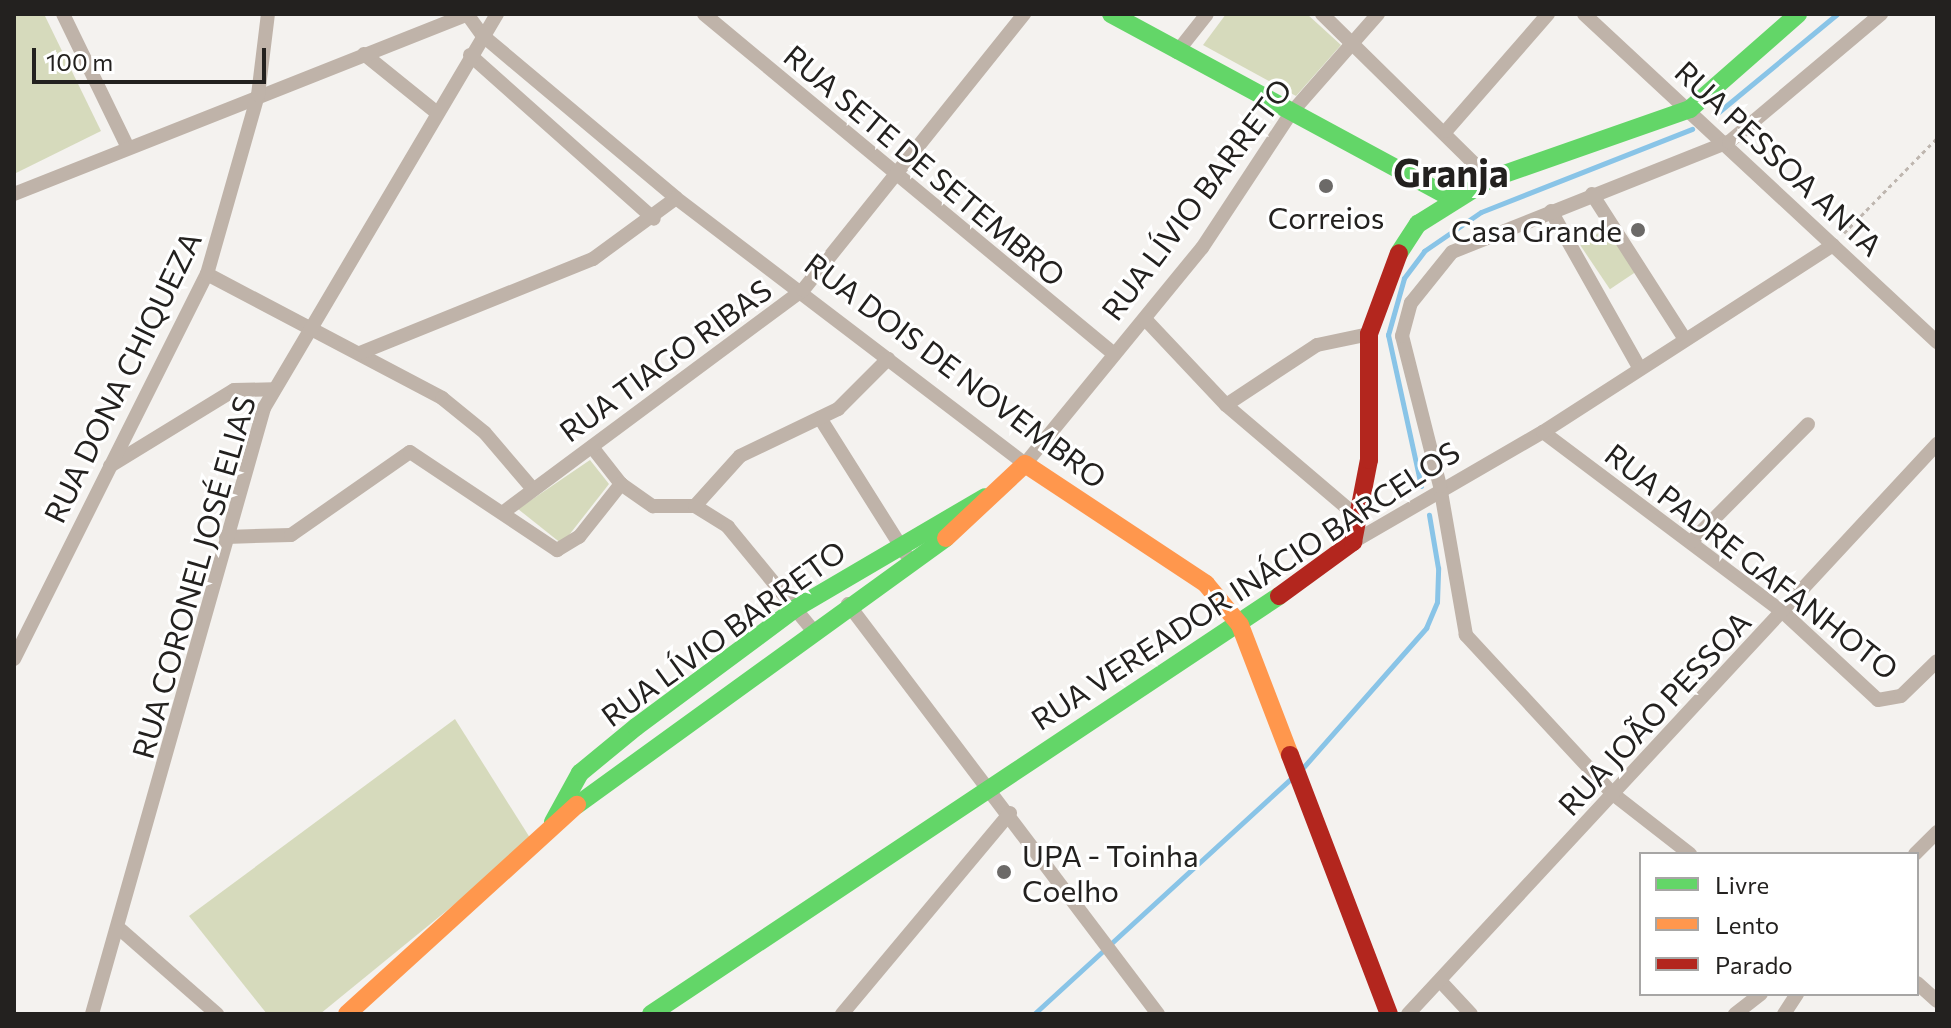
<!DOCTYPE html>
<meta charset="utf-8">
<style>
body{margin:0}
#map{position:relative;width:1951px;height:1028px;overflow:hidden;background:#f4f2ef;font-family:Commissioner,sans-serif}
div>[style]{position:absolute}
.green>*{inset:0;background:#d6dabc;transform-origin:0 0}
.stream>*{height:5px;margin:-2.5px;padding:0 2.5px;transform-origin:2.5px;border-radius:2.5px;background:#89c4e7}
.path>*{height:3px;margin-top:-1.5px;transform-origin:0;background:repeating-linear-gradient(90deg,#beb6af 0 4px,transparent 0 8px)}
.street>*{height:14px;margin:-7px;padding:0 7px;transform-origin:7px;border-radius:7px;background:#bfb3a9}
.fast>*{height:18px;margin:-9px;padding:0 9px;transform-origin:9px;border-radius:9px;background:#63d668}
.slow>*{height:18px;margin:-9px;padding:0 9px;transform-origin:9px;border-radius:9px;background:#ff974d}
.jam>*{height:18px;margin:-9px;padding:0 9px;transform-origin:9px;border-radius:9px;background:#b3261e}
.dots>*{width:22px;height:22px;translate:-50% -50%;box-sizing:border-box;border:4px solid #fff;border-radius:50%}
span{translate:-50% -50%;white-space:nowrap;text-align:center;line-height:1.15;-webkit-text-stroke:6px #fff;paint-order:stroke}
.street-label{font-size:30px;color:#23211f}
.poi-label{font-size:30px;color:#23211f}
.right{translate:-100% -50%;text-align:right}
.left{translate:0 -50%;text-align:left}
.district-label{font-size:38px;color:#23211f;font-weight:700}
.frame{position:absolute;inset:0;border:16px solid #23211f;pointer-events:none}
.legend{position:absolute;left:1639px;top:852px;width:280px;height:144px;box-sizing:border-box;background:#fff;border:2px solid #a7a6a5;margin:0;padding:10px 14px;list-style:none;font-size:24px;color:#23211f}
.legend li{display:flex;align-items:center;gap:16px;height:40px}
.legend b{width:40px;border:2px solid #a7a6a5}
.scale{position:absolute;left:32px;top:48px;width:234px;height:36px;box-sizing:border-box;border:4px solid #23211f;border-top:0;padding-left:10px;font-size:24px;line-height:28px;white-space:nowrap;color:#23211f;-webkit-text-stroke:6px #fff;paint-order:stroke}
</style>
<div id="map">
<div class="green">
<i style="clip-path:polygon(14px 14px,44px 14px,101px 131px,14px 174px)"></i>
<i style="clip-path:polygon(1226px 14px,1307px 14px,1341px 45px,1296px 96px,1203px 45px)"></i>
<i style="left:1606px;top:228px;width:53px;height:31px;rotate:56deg"></i>
<i style="clip-path:polygon(590px 460px,609px 484px,562px 544px,518px 509px)"></i>
<i style="clip-path:polygon(455px 719px,532px 841px,320px 1014px,267px 1014px,189px 916px)"></i>
</div>
<div class="stream">
<i style="left:1715px;top:115px;width:158px;rotate:-39.6deg"></i>
<i style="left:1421px;top:486px;width:155px;rotate:-102.3deg"></i>
<i style="left:1388px;top:335px;width:59px;rotate:-74.3deg"></i>
<i style="left:1404px;top:278px;width:34px;rotate:-53deg"></i>
<i style="left:1424px;top:251px;width:69px;rotate:-34.4deg"></i>
<i style="left:1481px;top:212px;width:227px;rotate:-21.5deg"></i>
<i style="left:1300px;top:771px;width:191px;rotate:-48.6deg"></i>
<i style="left:1426px;top:628px;width:28px;rotate:-67deg"></i>
<i style="left:1437px;top:602px;width:34px;rotate:-88deg"></i>
<i style="left:1438px;top:568px;width:54px;rotate:-99.6deg"></i>
<i style="left:1034px;top:1014px;width:351px;rotate:-42.5deg"></i>
</div>
<div class="path">
<i style="left:1844px;top:233px;width:133px;rotate:-45.6deg"></i>
</div>
<div class="street">
<i style="left:63px;top:14px;width:144px;rotate:64.1deg"></i>
<i style="left:467px;top:14px;width:26px;rotate:54deg"></i>
<i style="left:482px;top:35px;width:253px;rotate:40deg"></i>
<i style="left:676px;top:198px;width:439px;rotate:37.3deg"></i>
<i style="left:1025px;top:464px;width:279px;rotate:-50.7deg"></i>
<i style="left:1202px;top:248px;width:162px;rotate:-56.6deg"></i>
<i style="left:1291px;top:113px;width:132px;rotate:-48.7deg"></i>
<i style="left:704px;top:14px;width:533px;rotate:39.67deg"></i>
<i style="left:1322px;top:14px;width:235px;rotate:44.5deg"></i>
<i style="left:1584px;top:14px;width:482px;rotate:42.9deg"></i>
<i style="left:1177px;top:52px;width:48px;rotate:-51.7deg"></i>
<i style="left:364px;top:54px;width:92px;rotate:38.9deg"></i>
<i style="left:470px;top:55px;width:246px;rotate:41.7deg"></i>
<i style="left:1446px;top:131px;width:155px;rotate:-48.9deg"></i>
<i style="left:14px;top:194px;width:488px;rotate:-21.6deg"></i>
<i style="left:1592px;top:194px;width:171px;rotate:57.4deg"></i>
<i style="left:1551px;top:211px;width:181px;rotate:60.6deg"></i>
<i style="left:207px;top:274px;width:266px;rotate:27.8deg"></i>
<i style="left:442px;top:398px;width:55px;rotate:39.1deg"></i>
<i style="left:485px;top:433px;width:72px;rotate:49.5deg"></i>
<i style="left:1146px;top:320px;width:117px;rotate:46.7deg"></i>
<i style="left:1226px;top:405px;width:175px;rotate:40.4deg"></i>
<i style="left:360px;top:353px;width:251px;rotate:-22deg"></i>
<i style="left:593px;top:259px;width:103px;rotate:-36.3deg"></i>
<i style="left:1226px;top:405px;width:109px;rotate:-33.4deg"></i>
<i style="left:1317px;top:345px;width:53px;rotate:-11.9deg"></i>
<i style="left:820px;top:418px;width:160px;rotate:57.8deg"></i>
<i style="left:1543px;top:432px;width:300px;rotate:36.9deg"></i>
<i style="left:1783px;top:612px;width:129px;rotate:42.8deg"></i>
<i style="left:1878px;top:700px;width:23px;rotate:-10deg"></i>
<i style="left:1901px;top:696px;width:50px;rotate:-44.2deg"></i>
<i style="left:592px;top:447px;width:47px;rotate:51.9deg"></i>
<i style="left:621px;top:484px;width:39px;rotate:35deg"></i>
<i style="left:653px;top:506px;width:42px"></i>
<i style="left:695px;top:506px;width:39px;rotate:32deg"></i>
<i style="left:728px;top:527px;width:131px;rotate:50.6deg"></i>
<i style="left:110px;top:466px;width:145px;rotate:-31.5deg"></i>
<i style="left:234px;top:390px;width:39px;rotate:-1deg"></i>
<i style="left:695px;top:506px;width:67px;rotate:-48deg"></i>
<i style="left:740px;top:456px;width:109px;rotate:-25.6deg"></i>
<i style="left:838px;top:409px;width:71px;rotate:-45deg"></i>
<i style="left:505px;top:511px;width:371px;rotate:-36.6deg"></i>
<i style="left:803px;top:290px;width:354px;rotate:-51.3deg"></i>
<i style="left:226px;top:537px;width:65px;rotate:-1.8deg"></i>
<i style="left:291px;top:535px;width:145px;rotate:-34.9deg"></i>
<i style="left:410px;top:452px;width:177px;rotate:33.7deg"></i>
<i style="left:557px;top:550px;width:26px;rotate:-31deg"></i>
<i style="left:579px;top:537px;width:68px;rotate:-51.6deg"></i>
<i style="left:1353px;top:542px;width:220px;rotate:-30.1deg"></i>
<i style="left:1543px;top:432px;width:345px;rotate:-32.8deg"></i>
<i style="left:1691px;top:542px;width:166px;rotate:-45.2deg"></i>
<i style="left:848px;top:604px;width:514px;rotate:52.91deg"></i>
<i style="left:14px;top:659px;width:431px;rotate:-63.4deg"></i>
<i style="left:207px;top:274px;width:186px;rotate:-74.1deg"></i>
<i style="left:258px;top:95px;width:82px;rotate:-83deg"></i>
<i style="left:1690px;top:854px;width:98px;rotate:-142.1deg"></i>
<i style="left:1613px;top:794px;width:217px;rotate:-132.8deg"></i>
<i style="left:1466px;top:635px;width:151px;rotate:-99.9deg"></i>
<i style="left:1440px;top:486px;width:155px;rotate:-104.2deg"></i>
<i style="left:1402px;top:336px;width:34px;rotate:-75deg"></i>
<i style="left:1411px;top:303px;width:65px;rotate:-51.2deg"></i>
<i style="left:1452px;top:252px;width:298px;rotate:-21.7deg"></i>
<i style="left:1729px;top:142px;width:199px;rotate:-40.1deg"></i>
<i style="left:1915px;top:854px;width:31px;rotate:-45deg"></i>
<i style="left:121px;top:930px;width:128px;rotate:41.2deg"></i>
<i style="left:1917px;top:983px;width:27px;rotate:42deg"></i>
<i style="left:1443px;top:984px;width:41px;rotate:47deg"></i>
<i style="left:92px;top:1014px;width:630px;rotate:-74.15deg"></i>
<i style="left:264px;top:408px;width:458px;rotate:-59.4deg"></i>
<i style="left:842px;top:1014px;width:262px;rotate:-50.1deg"></i>
<i style="left:1408px;top:1014px;width:778px;rotate:-47.14deg"></i>
<i style="left:1735px;top:1014px;width:33px;rotate:-38deg"></i>
<i style="left:1784px;top:1014px;width:24px;rotate:-57deg"></i>
</div>
<div class="fast">
<i style="left:1111px;top:14px;width:387px;rotate:28.4deg"></i>
<i style="left:1399px;top:253px;width:35px;rotate:-57deg"></i>
<i style="left:1418px;top:224px;width:85px;rotate:-32deg"></i>
<i style="left:1490px;top:179px;width:212px;rotate:-19.3deg"></i>
<i style="left:1690px;top:109px;width:144px;rotate:-41.3deg"></i>
<i style="left:577px;top:805px;width:455px;rotate:-35.9deg"></i>
<i style="left:553px;top:822px;width:56px;rotate:-61.1deg"></i>
<i style="left:580px;top:773px;width:72px;rotate:-39.4deg"></i>
<i style="left:636px;top:727px;width:199px;rotate:-36.6deg"></i>
<i style="left:796px;top:608px;width:219px;rotate:-30.4deg"></i>
<i style="left:651px;top:1014px;width:754px;rotate:-33.65deg"></i>
</div>
<div class="slow">
<i style="left:946px;top:538px;width:108px;rotate:-43.1deg"></i>
<i style="left:1025px;top:464px;width:217px;rotate:33.5deg"></i>
<i style="left:1206px;top:584px;width:53px;rotate:50.3deg"></i>
<i style="left:1240px;top:625px;width:139px;rotate:69deg"></i>
<i style="left:347px;top:1014px;width:311px;rotate:-42.3deg"></i>
</div>
<div class="jam">
<i style="left:1279px;top:596px;width:92px;rotate:-36.1deg"></i>
<i style="left:1353px;top:542px;width:84px;rotate:-79deg"></i>
<i style="left:1369px;top:460px;width:126px;rotate:-90deg"></i>
<i style="left:1369px;top:334px;width:86px;rotate:-69.7deg"></i>
<i style="left:1290px;top:755px;width:277px;rotate:69.1deg"></i>
</div>
<div class="dots">
<i style="left:1326px;top:186px;background:#6c6a68"></i>
<i style="left:1638px;top:230px;background:#6c6a68"></i>
<i style="left:1004px;top:872px;background:#6c6a68"></i>
</div>
<div class="street-label">
<span style="left:1779px;top:158px;rotate:43deg">RUA PESSOA ANTA</span>
<span style="left:925px;top:165px;rotate:40deg">RUA SETE DE SETEMBRO</span>
<span style="left:1196px;top:199px;rotate:-53deg">RUA LÍVIO BARRETO</span>
<span style="left:665px;top:360px;rotate:-36deg">RUA TIAGO RIBAS</span>
<span style="left:956px;top:370px;rotate:37deg">RUA DOIS DE NOVEMBRO</span>
<span style="left:122px;top:377px;rotate:-64deg">RUA DONA CHIQUEZA</span>
<span style="left:1752px;top:561px;rotate:38deg">RUA PADRE GAFANHOTO</span>
<span style="left:193px;top:577px;rotate:-74deg">RUA CORONEL JOSÉ ELIAS</span>
<span style="left:1245px;top:585px;rotate:-33deg">RUA VEREADOR INÁCIO BARCELOS</span>
<span style="left:723px;top:633px;rotate:-36deg">RUA LÍVIO BARRETO</span>
<span style="left:1654px;top:713px;rotate:-47deg">RUA JOÃO PESSOA</span>
</div>
<div class="poi-label">
<span style="left:1326px;top:217px">Correios</span>
<span class="right" style="left:1622px;top:230px">Casa Grande</span>
<span class="left" style="left:1022px;top:872px">UPA - Toinha<br>Coelho</span>
</div>
<div class="district-label">
<span style="left:1451px;top:172px">Granja</span>
</div>
<div class="frame"></div>
<ul class="legend">
<li><b style="height:10px;background:#63d668"></b>Livre</li>
<li><b style="height:10px;background:#ff974d"></b>Lento</li>
<li><b style="height:10px;background:#b3261e"></b>Parado</li>
</ul>
<div class="scale">100 m</div>
</div>
